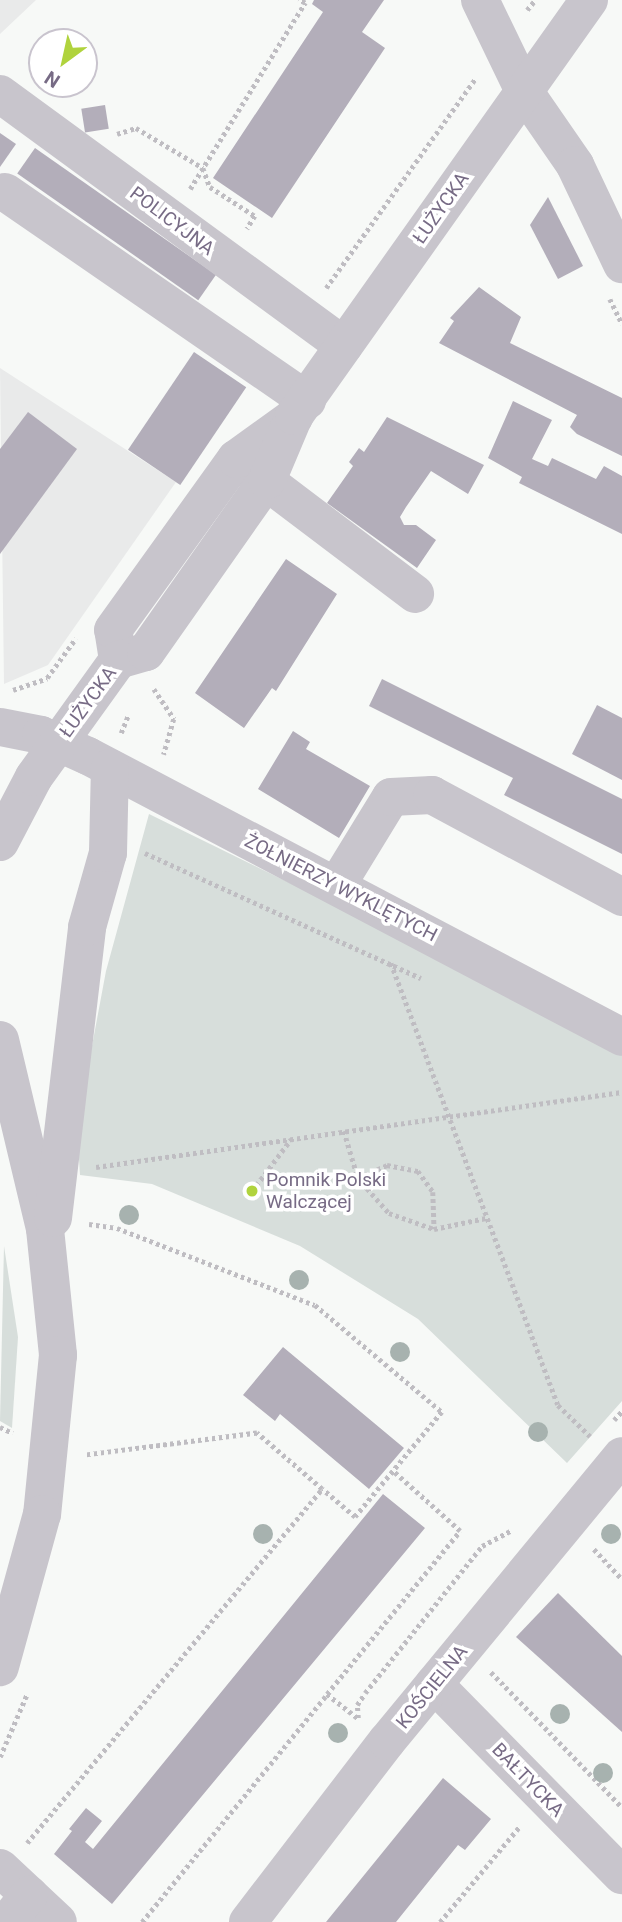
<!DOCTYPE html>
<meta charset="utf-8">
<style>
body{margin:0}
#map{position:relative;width:622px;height:1922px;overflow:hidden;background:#f7f9f7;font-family:Roboto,sans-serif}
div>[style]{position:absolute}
.built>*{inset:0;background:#e9eaea}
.green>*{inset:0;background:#d7dedb}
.building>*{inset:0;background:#b3aeba;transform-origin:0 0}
.path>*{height:4.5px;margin-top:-2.25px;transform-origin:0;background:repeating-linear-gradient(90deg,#bfbdc2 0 3.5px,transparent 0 7px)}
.minor>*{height:38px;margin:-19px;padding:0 19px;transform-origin:19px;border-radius:19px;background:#c8c5cc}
.trees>*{width:20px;height:20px;margin:-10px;border-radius:50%;background:#a7b2af}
.dots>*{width:19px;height:19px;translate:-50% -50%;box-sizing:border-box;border:4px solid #fff;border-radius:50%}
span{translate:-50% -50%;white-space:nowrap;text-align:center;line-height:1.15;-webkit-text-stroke:7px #fff;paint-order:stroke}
.street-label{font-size:19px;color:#776b85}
.poi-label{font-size:19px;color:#776b85}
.left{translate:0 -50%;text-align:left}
.north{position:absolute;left:28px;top:28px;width:70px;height:70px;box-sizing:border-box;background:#fff;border:2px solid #c9c4ce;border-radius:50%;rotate:213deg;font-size:19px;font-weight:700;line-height:28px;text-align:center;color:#776b85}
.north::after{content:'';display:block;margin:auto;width:24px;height:32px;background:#b0d33d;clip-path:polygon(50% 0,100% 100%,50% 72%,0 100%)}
</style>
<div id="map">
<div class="built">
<i style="clip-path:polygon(0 0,36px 0,0 34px)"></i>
<i style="clip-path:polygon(0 368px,176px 482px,48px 665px,4px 684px)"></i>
</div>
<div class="green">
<i style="clip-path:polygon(149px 814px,459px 966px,622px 1053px,622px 1401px,567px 1463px,418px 1319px,300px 1246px,152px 1184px,80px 1175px,77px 1126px,106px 971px)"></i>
<i style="clip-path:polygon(4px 1246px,18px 1337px,12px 1428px,0 1421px)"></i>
</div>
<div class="building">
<i style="clip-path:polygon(314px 0,384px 0,362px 32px,385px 48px,272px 218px,213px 178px,323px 12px,312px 4px)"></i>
<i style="left:105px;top:105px;width:24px;height:24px;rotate:81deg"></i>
<i style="clip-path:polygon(0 133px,16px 144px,0 167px)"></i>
<i style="left:35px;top:148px;width:221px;height:31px;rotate:35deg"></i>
<i style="clip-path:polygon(548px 197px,583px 266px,558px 279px,530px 225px)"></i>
<i style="clip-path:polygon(479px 287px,521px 317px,510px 343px,622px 398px,622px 456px,577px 434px,570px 427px,577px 415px,439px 343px,454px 321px,450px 318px)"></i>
<i style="left:194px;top:352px;width:63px;height:118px;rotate:34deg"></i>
<i style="clip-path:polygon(513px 401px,552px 420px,532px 459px,548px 466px,552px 458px,596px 479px,604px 466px,622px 476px,622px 534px,519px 483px,522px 477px,488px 458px)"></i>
<i style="clip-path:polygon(28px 412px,77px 449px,0 554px,0 449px)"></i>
<i style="clip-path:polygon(387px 417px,484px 465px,468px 494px,431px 471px,406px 507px,400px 517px,404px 525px,416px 525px,436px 540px,417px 568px,327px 503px,353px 466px,349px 462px,359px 448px,364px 452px)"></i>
<i style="clip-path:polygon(286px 559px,337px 594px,276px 691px,272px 688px,244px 728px,195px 693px)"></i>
<i style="clip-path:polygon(382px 679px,622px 799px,622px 854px,504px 795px,513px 778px,369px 706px)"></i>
<i style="clip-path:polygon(597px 705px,622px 718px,622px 780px,572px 754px)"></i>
<i style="clip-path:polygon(293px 731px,310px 742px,306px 749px,370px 786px,339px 838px,258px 789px)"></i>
<i style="clip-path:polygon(283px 1347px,404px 1448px,369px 1489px,280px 1414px,275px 1421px,243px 1395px)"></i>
<i style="clip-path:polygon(383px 1494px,425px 1528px,112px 1904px,54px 1854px,72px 1831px,69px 1829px,86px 1808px,102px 1821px,85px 1842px,93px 1849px)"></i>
<i style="clip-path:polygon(558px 1593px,622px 1656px,622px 1732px,516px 1637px)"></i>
<i style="clip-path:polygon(443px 1778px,491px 1819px,465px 1850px,458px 1845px,396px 1922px,326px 1922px)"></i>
</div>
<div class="path">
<i style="left:527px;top:10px;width:13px;rotate:-51deg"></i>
<i style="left:117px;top:134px;width:20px;rotate:-18deg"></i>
<i style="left:136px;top:128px;width:78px;rotate:30.8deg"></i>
<i style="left:203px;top:168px;width:20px;rotate:70deg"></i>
<i style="left:210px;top:187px;width:54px;rotate:32.8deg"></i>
<i style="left:255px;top:216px;width:15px;rotate:122deg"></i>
<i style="left:190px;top:189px;width:219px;rotate:-58.3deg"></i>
<i style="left:305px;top:3px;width:7px;rotate:-153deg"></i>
<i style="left:326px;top:288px;width:257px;rotate:-54.5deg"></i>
<i style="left:610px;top:299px;width:28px;rotate:64deg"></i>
<i style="left:154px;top:689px;width:36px;rotate:56deg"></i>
<i style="left:174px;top:719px;width:37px;rotate:106deg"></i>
<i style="left:13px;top:690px;width:36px;rotate:-19deg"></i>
<i style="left:47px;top:678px;width:49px;rotate:-54.1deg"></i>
<i style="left:121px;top:733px;width:18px;rotate:-68deg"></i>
<i style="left:145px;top:853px;width:303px;rotate:24.4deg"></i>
<i style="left:391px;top:963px;width:472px;rotate:69.3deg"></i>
<i style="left:558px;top:1405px;width:45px;rotate:44.1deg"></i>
<i style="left:344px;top:1131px;width:49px;rotate:73.4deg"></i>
<i style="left:358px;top:1178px;width:47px;rotate:48.5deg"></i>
<i style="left:389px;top:1213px;width:48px;rotate:19.6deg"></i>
<i style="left:434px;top:1229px;width:53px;rotate:-11.9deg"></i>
<i style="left:96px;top:1167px;width:531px;rotate:-8.11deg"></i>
<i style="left:358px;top:1178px;width:32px;rotate:-24deg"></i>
<i style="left:387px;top:1165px;width:32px;rotate:11deg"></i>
<i style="left:418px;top:1171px;width:26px;rotate:54deg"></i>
<i style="left:433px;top:1192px;width:37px;rotate:88deg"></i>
<i style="left:252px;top:1191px;width:65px;rotate:-53.1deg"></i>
<i style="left:89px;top:1224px;width:28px;rotate:8deg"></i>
<i style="left:117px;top:1228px;width:212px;rotate:21.3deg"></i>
<i style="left:315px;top:1305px;width:166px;rotate:40.1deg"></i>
<i style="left:442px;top:1412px;width:136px;rotate:129.6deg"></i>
<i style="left:355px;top:1517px;width:43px;rotate:-139.7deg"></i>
<i style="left:614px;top:1420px;width:12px;rotate:-48deg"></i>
<i style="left:0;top:1427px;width:14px;rotate:25deg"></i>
<i style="left:594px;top:1549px;width:41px;rotate:47deg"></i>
<i style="left:491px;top:1672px;width:188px;rotate:45.9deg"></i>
<i style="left:327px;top:1694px;width:210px;rotate:-50.8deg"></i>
<i style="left:460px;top:1531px;width:90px;rotate:-138.2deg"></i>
<i style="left:358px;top:1718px;width:13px;rotate:-94deg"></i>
<i style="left:357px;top:1705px;width:14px;rotate:-56deg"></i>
<i style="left:365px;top:1693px;width:188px;rotate:-51.5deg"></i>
<i style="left:482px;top:1546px;width:34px;rotate:-28deg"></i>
<i style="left:0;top:1757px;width:69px;rotate:-66.8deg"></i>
<i style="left:27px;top:1843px;width:461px;rotate:-50.2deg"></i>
<i style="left:322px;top:1489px;width:86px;rotate:-139.3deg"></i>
<i style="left:257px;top:1433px;width:172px;rotate:172.7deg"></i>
<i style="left:142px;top:1922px;width:294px;rotate:-50.9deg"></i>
<i style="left:327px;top:1694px;width:41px;rotate:38deg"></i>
<i style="left:440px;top:1922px;width:125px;rotate:-50.2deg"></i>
</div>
<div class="minor">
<i style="left:480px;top:0;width:101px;rotate:64.2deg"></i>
<i style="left:524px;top:91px;width:90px;rotate:55.4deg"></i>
<i style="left:575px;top:165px;width:110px;rotate:64.6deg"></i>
<i style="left:0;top:94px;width:426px;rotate:36.2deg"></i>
<i style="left:5px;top:192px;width:367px;rotate:34.6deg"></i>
<i style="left:246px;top:466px;width:212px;rotate:37.1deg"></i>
<i style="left:118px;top:660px;width:30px;rotate:-99deg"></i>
<i style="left:113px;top:630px;width:211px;rotate:-54.3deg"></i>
<i style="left:236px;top:459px;width:72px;rotate:-35.9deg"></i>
<i style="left:0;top:727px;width:42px;rotate:11deg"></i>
<i style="left:41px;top:735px;width:51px;rotate:24.1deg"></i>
<i style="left:88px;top:756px;width:603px;rotate:27.75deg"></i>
<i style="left:0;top:842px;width:73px;rotate:-62.4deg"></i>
<i style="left:34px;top:777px;width:144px;rotate:-54.3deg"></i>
<i style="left:118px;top:660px;width:29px;rotate:-16deg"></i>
<i style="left:146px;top:652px;width:210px;rotate:-54.9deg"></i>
<i style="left:267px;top:480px;width:69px;rotate:-67.1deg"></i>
<i style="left:294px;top:416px;width:510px;rotate:-54.66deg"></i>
<i style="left:337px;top:885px;width:103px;rotate:-58.5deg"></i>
<i style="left:391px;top:797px;width:41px;rotate:-2.8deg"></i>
<i style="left:432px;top:795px;width:216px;rotate:28.2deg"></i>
<i style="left:0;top:1040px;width:194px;rotate:76.6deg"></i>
<i style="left:45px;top:1229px;width:127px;rotate:84.1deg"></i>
<i style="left:58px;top:1355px;width:160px;rotate:95.7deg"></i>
<i style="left:42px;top:1514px;width:159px;rotate:105.4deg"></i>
<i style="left:53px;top:1218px;width:293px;rotate:-83.3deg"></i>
<i style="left:87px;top:927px;width:77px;rotate:-74.2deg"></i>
<i style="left:108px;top:853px;width:85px;rotate:-88.7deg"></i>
<i style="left:434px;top:1684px;width:268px;rotate:45.5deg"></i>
<i style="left:0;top:1868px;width:79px;rotate:43deg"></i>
<i style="left:7px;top:1922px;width:35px;rotate:-51deg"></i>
<i style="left:248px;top:1922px;width:228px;rotate:-52.5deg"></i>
<i style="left:387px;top:1741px;width:369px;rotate:-50.5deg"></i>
</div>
<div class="trees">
<i style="left:129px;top:1215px"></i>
<i style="left:299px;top:1280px"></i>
<i style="left:400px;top:1352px"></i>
<i style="left:538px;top:1432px"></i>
<i style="left:263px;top:1534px"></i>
<i style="left:611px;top:1534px"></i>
<i style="left:560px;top:1714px"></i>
<i style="left:338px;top:1733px"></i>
<i style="left:603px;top:1773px"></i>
</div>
<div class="dots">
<i style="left:252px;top:1191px;background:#b0d33d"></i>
</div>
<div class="street-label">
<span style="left:441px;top:208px;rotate:-55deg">ŁUŻYCKA</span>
<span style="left:172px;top:221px;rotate:37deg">POLICYJNA</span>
<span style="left:88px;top:702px;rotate:-54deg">ŁUŻYCKA</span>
<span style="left:341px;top:888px;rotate:27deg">ŻOŁNIERZY WYKLĘTYCH</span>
<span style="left:432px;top:1687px;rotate:-51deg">KOŚCIELNA</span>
<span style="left:528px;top:1780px;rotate:46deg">BAŁTYCKA</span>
</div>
<div class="poi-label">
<span class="left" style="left:266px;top:1191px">Pomnik Polski<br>Walczącej</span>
</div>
<div class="north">N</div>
</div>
